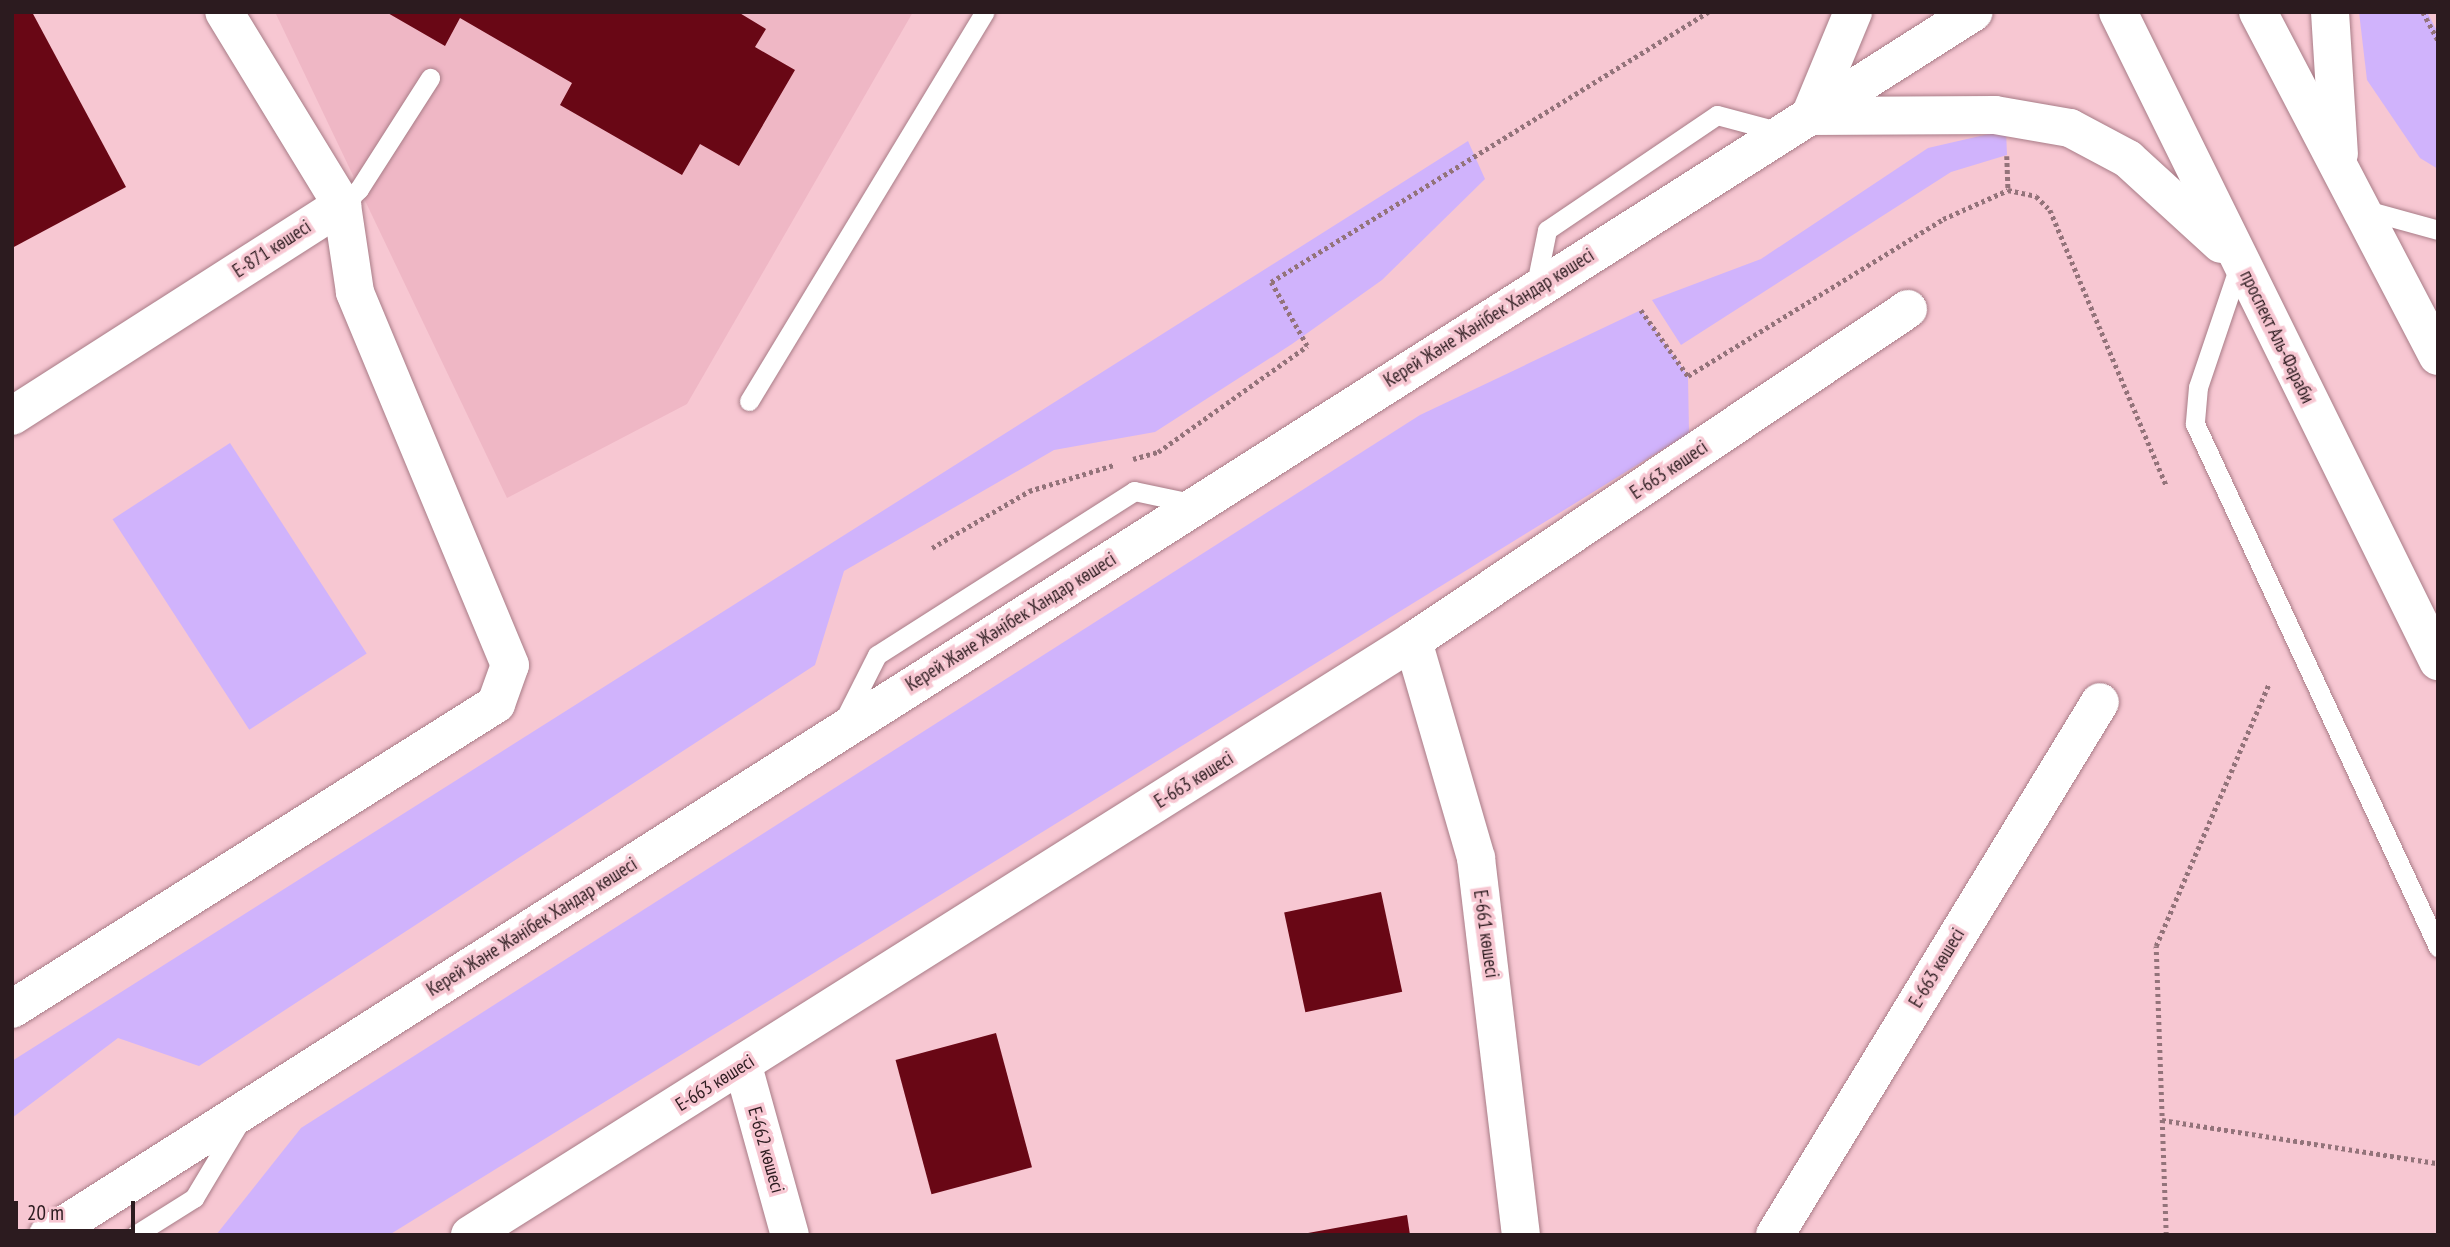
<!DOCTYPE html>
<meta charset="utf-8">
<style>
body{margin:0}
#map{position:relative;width:2450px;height:1247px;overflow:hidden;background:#f7c7d2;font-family:"PT Sans Narrow",sans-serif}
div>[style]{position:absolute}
.built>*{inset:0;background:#efb7c5}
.green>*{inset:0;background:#d0b3fc;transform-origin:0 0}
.building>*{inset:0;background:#690715;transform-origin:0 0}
.path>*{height:4.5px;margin-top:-2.25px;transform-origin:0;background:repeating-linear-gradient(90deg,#93737a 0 3.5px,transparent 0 7px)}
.roads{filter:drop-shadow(0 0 2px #a87c87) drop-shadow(0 0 2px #a87c87)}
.lane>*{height:19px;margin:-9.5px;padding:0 9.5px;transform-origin:9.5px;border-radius:9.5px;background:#fff}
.street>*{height:38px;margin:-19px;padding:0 19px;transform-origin:19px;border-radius:19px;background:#fff}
.secondary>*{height:38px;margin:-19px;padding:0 19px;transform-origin:19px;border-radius:19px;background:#fff}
span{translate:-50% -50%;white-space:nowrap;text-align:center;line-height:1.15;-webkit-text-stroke:7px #f7c7d2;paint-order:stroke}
.street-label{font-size:19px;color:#2c1b1f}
.frame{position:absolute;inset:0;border:14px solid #2c1b1f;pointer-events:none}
.scale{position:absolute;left:14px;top:1201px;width:121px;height:32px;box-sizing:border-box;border:4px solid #2c1b1f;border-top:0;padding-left:9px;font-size:21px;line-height:24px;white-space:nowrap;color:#2c1b1f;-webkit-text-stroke:5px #f7c7d2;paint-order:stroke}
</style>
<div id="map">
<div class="built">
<i style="clip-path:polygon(275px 12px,913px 12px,687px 404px,507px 498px)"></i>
</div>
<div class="green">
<i style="clip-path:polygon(2359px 12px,2427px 12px,2438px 33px,2438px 169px,2420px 158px,2367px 80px)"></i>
<i style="clip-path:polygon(2006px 130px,2007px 155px,1951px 172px,1681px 345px,1652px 300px,1761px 259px,1928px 148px)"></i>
<i style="clip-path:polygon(1468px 141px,1485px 179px,1382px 280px,1292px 344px,1155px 432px,1054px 450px,844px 571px,815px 665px,199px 1066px,118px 1038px,12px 1118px,12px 1061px)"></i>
<i style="clip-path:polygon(1641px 310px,1688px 376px,1689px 433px,389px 1235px,216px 1235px,301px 1128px,1420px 415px)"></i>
<i style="left:230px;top:443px;width:251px;height:140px;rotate:57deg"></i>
</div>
<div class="building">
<i style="clip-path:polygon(12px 12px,32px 12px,126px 187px,12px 248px)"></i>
<i style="clip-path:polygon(386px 12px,738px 12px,766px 29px,755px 47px,795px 70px,739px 166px,700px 144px,682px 175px,560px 105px,572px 83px,460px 18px,445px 46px)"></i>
<i style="left:1381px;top:892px;width:102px;height:99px;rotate:78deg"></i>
<i style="left:996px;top:1033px;width:139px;height:104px;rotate:75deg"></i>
<i style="clip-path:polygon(1407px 1215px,1410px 1235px,1308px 1235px,1308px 1233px)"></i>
</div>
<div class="path">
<i style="left:2423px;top:12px;width:32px;rotate:62deg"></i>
<i style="left:2007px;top:156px;width:34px;rotate:88deg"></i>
<i style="left:1641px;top:310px;width:81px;rotate:54.5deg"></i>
<i style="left:1688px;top:376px;width:299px;rotate:-31.6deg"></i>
<i style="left:1943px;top:219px;width:71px;rotate:-24deg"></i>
<i style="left:2008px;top:190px;width:29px;rotate:12deg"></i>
<i style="left:2036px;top:196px;width:20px;rotate:45deg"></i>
<i style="left:2050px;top:210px;width:298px;rotate:67.1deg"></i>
<i style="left:1133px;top:459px;width:26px;rotate:-16deg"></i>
<i style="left:1158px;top:452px;width:183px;rotate:-35.4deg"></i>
<i style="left:1307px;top:346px;width:73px;rotate:-119.4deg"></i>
<i style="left:1271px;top:282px;width:514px;rotate:-31.71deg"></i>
<i style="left:932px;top:548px;width:113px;rotate:-30.4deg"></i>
<i style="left:1029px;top:491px;width:89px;rotate:-17deg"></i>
<i style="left:2162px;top:1120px;width:279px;rotate:8.9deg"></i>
<i style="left:2166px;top:1235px;width:289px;rotate:-92deg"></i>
<i style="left:2156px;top:946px;width:285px;rotate:-66.7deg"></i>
</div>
<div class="roads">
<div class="lane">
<i style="left:342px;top:205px;width:23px;rotate:-43deg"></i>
<i style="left:359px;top:189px;width:132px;rotate:-57.4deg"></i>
<i style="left:2362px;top:209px;width:79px;rotate:15.4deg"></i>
<i style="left:2240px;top:263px;width:131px;rotate:108.7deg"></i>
<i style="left:2198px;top:387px;width:37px;rotate:95deg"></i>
<i style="left:2195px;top:424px;width:577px;rotate:65.08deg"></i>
<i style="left:1535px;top:289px;width:60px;rotate:-78.5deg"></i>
<i style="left:1547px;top:230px;width:205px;rotate:-34.1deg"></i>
<i style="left:1717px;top:115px;width:66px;rotate:14.9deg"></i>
<i style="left:749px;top:401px;width:455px;rotate:-58.8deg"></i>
<i style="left:843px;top:722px;width:75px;rotate:-63.1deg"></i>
<i style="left:877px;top:655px;width:305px;rotate:-32.5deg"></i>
<i style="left:1134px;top:491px;width:62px;rotate:12deg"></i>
<i style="left:135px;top:1235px;width:70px;rotate:-32.1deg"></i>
<i style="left:194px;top:1198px;width:87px;rotate:-59deg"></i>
</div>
<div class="street">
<i style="left:12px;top:416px;width:392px;rotate:-32.6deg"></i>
<i style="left:1413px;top:641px;width:226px;rotate:73.8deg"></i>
<i style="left:1476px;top:858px;width:380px;rotate:83.2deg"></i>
<i style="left:12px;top:1009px;width:572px;rotate:-32.22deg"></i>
<i style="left:496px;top:704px;width:41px;rotate:-70.3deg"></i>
<i style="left:510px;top:665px;width:404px;rotate:-112.6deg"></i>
<i style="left:355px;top:292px;width:88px;rotate:-98.5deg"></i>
<i style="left:342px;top:205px;width:226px;rotate:-121.4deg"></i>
<i style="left:743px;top:1066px;width:175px;rotate:74.5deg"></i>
<i style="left:470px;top:1235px;width:1114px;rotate:-32.21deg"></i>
<i style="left:1413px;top:641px;width:596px;rotate:-33.85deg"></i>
<i style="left:1775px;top:1235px;width:624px;rotate:-58.63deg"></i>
</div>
<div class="secondary">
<i style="left:1853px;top:12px;width:113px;rotate:112.5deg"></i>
<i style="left:1810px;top:116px;width:185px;rotate:-0.3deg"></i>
<i style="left:1995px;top:115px;width:76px;rotate:9.8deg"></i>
<i style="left:2070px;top:128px;width:66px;rotate:28.1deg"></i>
<i style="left:2128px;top:159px;width:126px;rotate:42.4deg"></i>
<i style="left:2118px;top:12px;width:724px;rotate:63.75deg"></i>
<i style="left:2258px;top:12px;width:388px;rotate:62.4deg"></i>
<i style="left:2330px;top:12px;width:142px;rotate:86.4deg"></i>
<i style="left:48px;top:1235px;width:2281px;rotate:-32.42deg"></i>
</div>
</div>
<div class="street-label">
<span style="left:272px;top:249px;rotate:-33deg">Е-871 көшесі</span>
<span style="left:1489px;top:318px;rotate:-32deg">Керей Және Жәнібек Хандар көшесі</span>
<span style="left:2277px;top:337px;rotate:64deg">проспект Аль-Фараби</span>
<span style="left:1669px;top:470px;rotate:-34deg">Е-663 көшесі</span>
<span style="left:1011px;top:622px;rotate:-32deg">Керей Және Жәнібек Хандар көшесі</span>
<span style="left:1194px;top:780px;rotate:-32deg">Е-663 көшесі</span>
<span style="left:532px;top:927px;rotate:-32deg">Керей Және Жәнібек Хандар көшесі</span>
<span style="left:1486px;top:934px;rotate:82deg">Е-661 көшесі</span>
<span style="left:1937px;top:968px;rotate:-59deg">Е-663 көшесі</span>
<span style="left:715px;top:1083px;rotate:-32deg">Е-663 көшесі</span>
<span style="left:766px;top:1150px;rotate:74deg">Е-662 көшесі</span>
</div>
<div class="frame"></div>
<div class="scale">20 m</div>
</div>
